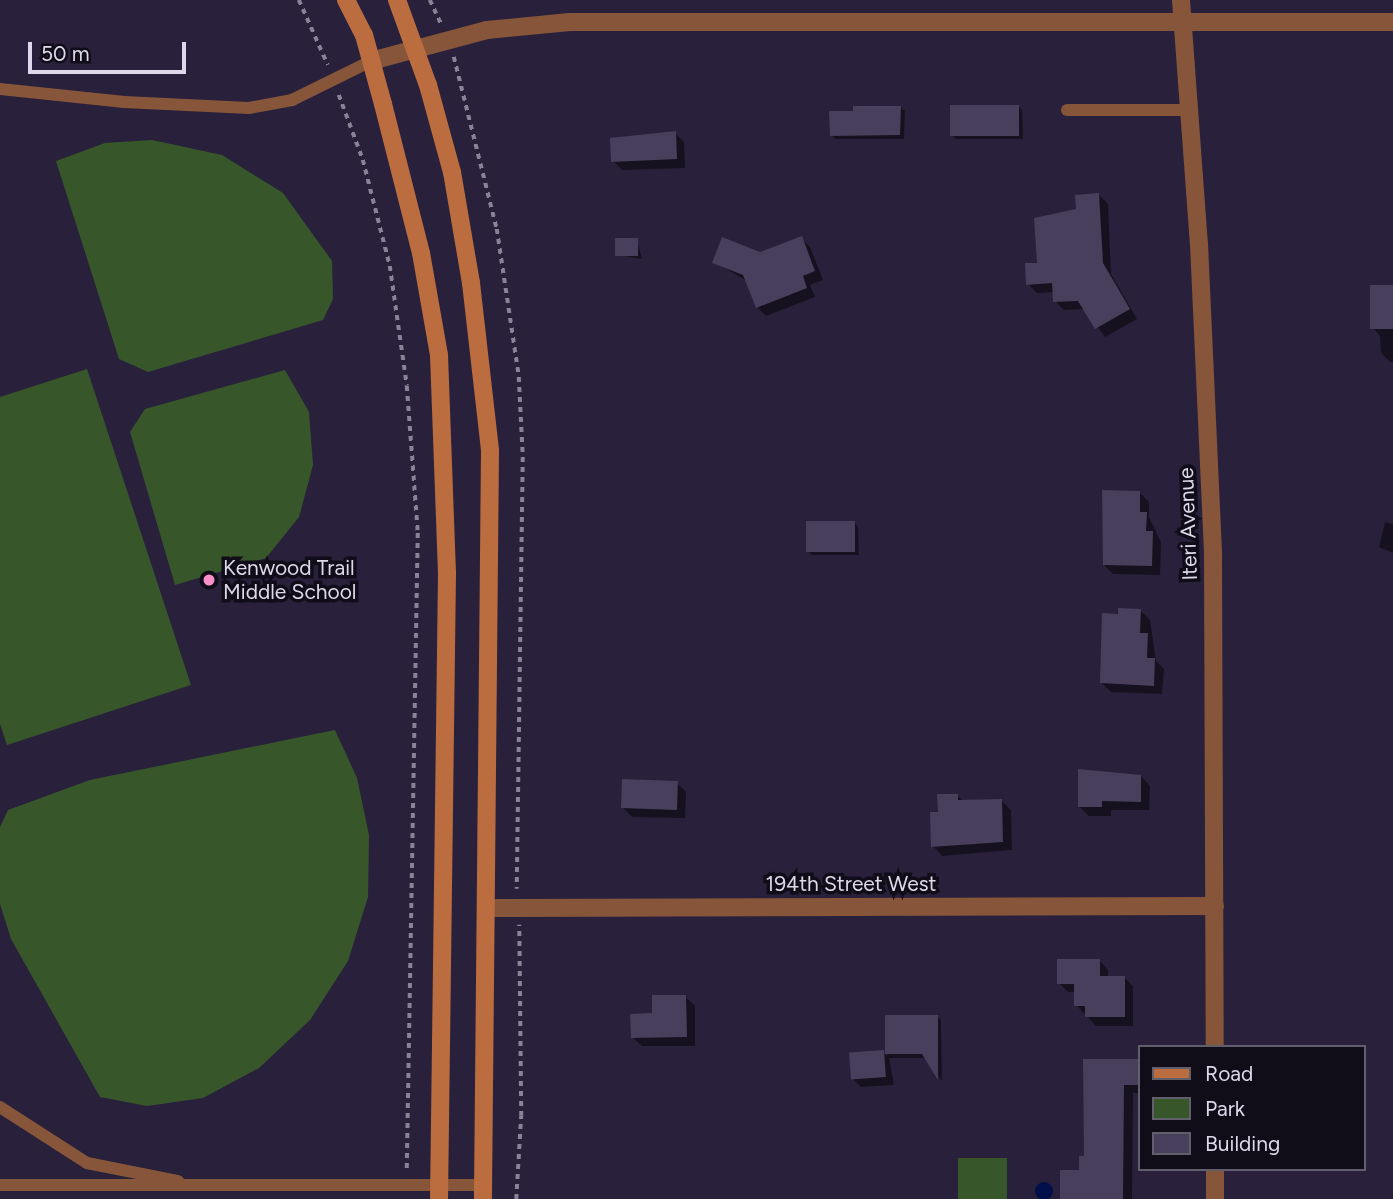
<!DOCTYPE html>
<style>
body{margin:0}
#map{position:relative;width:1393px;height:1199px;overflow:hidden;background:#29213b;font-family:Figtree,sans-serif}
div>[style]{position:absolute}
.green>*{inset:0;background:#37572a;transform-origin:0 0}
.water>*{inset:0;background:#000f4a}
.round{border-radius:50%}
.shadow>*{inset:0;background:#0007}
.building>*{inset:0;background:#473f5b;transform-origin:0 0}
.path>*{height:3.5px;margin-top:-1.75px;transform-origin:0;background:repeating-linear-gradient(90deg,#898398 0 5px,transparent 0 10px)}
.service>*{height:12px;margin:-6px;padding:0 6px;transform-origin:6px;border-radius:6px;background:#87553a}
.minor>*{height:18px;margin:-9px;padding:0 9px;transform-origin:9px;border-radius:9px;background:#87553a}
.tertiary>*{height:18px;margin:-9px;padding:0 9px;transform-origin:9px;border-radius:9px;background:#87553a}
.secondary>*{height:18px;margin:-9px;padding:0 9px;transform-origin:9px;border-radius:9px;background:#bc6d40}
.dots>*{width:19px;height:19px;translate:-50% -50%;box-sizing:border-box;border:4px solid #100d19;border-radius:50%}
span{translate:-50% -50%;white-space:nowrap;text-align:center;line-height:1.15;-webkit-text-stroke:7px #100d19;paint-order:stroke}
.street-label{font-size:21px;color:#ddd9ea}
.poi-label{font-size:21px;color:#ddd9ea}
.left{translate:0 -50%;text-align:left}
.legend{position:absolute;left:1138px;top:1045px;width:228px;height:126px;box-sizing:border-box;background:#100d19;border:2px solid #625f6d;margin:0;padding:9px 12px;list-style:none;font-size:21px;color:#ddd9ea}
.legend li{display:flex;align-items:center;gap:14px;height:35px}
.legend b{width:35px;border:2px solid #625f6d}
.scale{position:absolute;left:28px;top:42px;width:158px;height:32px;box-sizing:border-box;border:4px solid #ddd9ea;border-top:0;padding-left:9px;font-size:21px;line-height:24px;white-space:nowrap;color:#ddd9ea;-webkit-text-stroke:5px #100d19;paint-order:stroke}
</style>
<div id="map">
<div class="green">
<i style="clip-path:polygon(152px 140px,222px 155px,283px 193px,332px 261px,333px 299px,323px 320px,148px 372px,119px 359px,56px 161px,105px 143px)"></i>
<i style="clip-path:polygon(87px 369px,191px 685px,7px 745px,0 724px,0 397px)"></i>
<i style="clip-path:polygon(285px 370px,309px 412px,313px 465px,299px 517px,266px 558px,175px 585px,130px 432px,145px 409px)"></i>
<i style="clip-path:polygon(335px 730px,357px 778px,369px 835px,368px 897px,348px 961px,310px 1020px,259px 1068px,203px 1098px,147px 1106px,100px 1097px,11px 939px,0 904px,0 827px,8px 810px,90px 780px)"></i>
<i style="left:1007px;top:1158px;width:41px;height:49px;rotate:90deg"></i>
</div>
<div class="water">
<i class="round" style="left:1035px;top:1182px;width:18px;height:18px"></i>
</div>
<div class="shadow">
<i style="clip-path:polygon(1018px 106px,1022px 110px,1023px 139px,956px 139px,952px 135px)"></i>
<i style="clip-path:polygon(900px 107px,905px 111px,904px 139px,836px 139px,831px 135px)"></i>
<i style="clip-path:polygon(675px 133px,684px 142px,685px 168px,622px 170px,613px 161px)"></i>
<i style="clip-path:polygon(1099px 195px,1108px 204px,1111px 274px,1137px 319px,1105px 337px,1085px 309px,1064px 310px,1055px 301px,1055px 292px,1037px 293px,1028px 284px,1078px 211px)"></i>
<i style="clip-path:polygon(801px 238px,810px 247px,823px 280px,810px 285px,815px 297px,766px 316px,757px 307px,747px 281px,714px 262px,760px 254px)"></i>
<i style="clip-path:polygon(637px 240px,642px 259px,617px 255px)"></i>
<i style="clip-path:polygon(1393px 287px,1393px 362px,1390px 362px,1381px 353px,1380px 336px,1374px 329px)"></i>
<i style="clip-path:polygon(1140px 493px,1149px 502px,1149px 517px,1161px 542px,1160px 575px,1113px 574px,1104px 565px)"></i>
<i style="clip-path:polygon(854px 522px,858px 527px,859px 555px,812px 555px,808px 551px)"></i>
<i style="clip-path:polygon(1385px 522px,1393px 524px,1393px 553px,1379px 547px)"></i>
<i style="clip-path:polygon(1141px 611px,1150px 620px,1156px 661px,1164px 669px,1162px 694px,1111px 692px,1102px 683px,1103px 615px)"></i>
<i style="clip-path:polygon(1080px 771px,1141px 776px,1150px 786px,1149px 810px,1111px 810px,1111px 816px,1089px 816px,1080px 807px)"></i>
<i style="clip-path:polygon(677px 783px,686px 792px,685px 818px,632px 817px,622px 807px)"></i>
<i style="clip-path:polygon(957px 795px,963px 801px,1002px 801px,1011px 810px,1012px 850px,942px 856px,933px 846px,939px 813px)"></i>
<i style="clip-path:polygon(1099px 960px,1108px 970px,1108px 977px,1124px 977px,1133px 986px,1133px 1026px,1096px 1026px,1076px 1005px,1076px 992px,1068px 992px,1059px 983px)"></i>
<i style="clip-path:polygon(686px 997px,695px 1006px,695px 1046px,642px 1046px,632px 1037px,654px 1015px)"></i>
<i style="clip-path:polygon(937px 1016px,941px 1020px,942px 1081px,926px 1058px,889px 1058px,894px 1085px,861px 1087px,852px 1078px,883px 1052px,887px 1056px,887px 1017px)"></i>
<i style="clip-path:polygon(1085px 1061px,1139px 1061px,1139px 1093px,1133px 1093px,1132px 1199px,1062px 1199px,1086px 1157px)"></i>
</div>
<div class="building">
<i style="left:950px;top:105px;width:69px;height:31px"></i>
<i style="clip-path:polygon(853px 106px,901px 106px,900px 135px,830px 136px,829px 111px,853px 111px)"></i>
<i style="clip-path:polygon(676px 131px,677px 159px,611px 162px,610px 138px)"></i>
<i style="clip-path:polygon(1099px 193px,1103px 263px,1130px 309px,1095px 329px,1078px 301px,1053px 302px,1052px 283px,1026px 285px,1025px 263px,1037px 263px,1034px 218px,1076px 209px,1075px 195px)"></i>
<i style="clip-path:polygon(802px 236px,815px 271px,803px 276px,807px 288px,756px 308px,743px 275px,712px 263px,722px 237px,760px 252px)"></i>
<i style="left:615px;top:238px;width:23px;height:18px"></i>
<i style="left:1393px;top:285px;width:44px;height:23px;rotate:90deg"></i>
<i style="clip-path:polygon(1102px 490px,1140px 491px,1140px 512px,1147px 512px,1146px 531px,1153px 531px,1152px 566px,1103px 565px)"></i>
<i style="left:806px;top:521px;width:49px;height:31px"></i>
<i style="clip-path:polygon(1118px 608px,1141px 609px,1140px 633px,1148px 633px,1147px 658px,1155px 658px,1154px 686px,1100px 683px,1102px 613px,1118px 614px)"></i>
<i style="clip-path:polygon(1078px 769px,1141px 775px,1141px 802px,1102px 801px,1102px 807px,1078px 807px)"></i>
<i style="left:622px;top:779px;width:56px;height:29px;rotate:2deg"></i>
<i style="clip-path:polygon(937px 794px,958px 794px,958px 800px,1002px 799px,1003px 842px,931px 847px,930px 812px,938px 812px)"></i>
<i style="clip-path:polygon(1057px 959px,1100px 959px,1100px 976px,1125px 976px,1125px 1017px,1085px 1017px,1085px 1006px,1074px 1006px,1074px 984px,1057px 984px)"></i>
<i style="clip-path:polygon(652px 995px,686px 995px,687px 1037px,631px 1038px,630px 1014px,652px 1013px)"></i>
<i style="clip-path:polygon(885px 1015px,938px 1015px,938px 1080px,922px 1054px,885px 1054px)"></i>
<i style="left:884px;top:1050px;width:27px;height:35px;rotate:86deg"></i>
<i style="clip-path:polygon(1083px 1059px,1139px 1059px,1139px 1085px,1124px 1085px,1123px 1199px,1060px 1199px,1060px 1170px,1079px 1170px,1079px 1156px,1084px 1156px)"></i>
</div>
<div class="path">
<i style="left:299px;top:0;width:71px;rotate:66deg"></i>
<i style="left:430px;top:0;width:26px;rotate:65deg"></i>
<i style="left:454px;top:57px;width:177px;rotate:76deg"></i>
<i style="left:497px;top:229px;width:150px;rotate:81.5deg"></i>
<i style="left:519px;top:377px;width:80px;rotate:87.1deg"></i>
<i style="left:523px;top:457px;width:432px;rotate:90.8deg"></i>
<i style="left:339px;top:95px;width:69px;rotate:69.7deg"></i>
<i style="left:363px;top:160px;width:109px;rotate:75.7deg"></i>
<i style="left:390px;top:266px;width:121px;rotate:81.9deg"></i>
<i style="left:407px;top:386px;width:147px;rotate:85.7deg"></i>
<i style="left:418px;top:533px;width:637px;rotate:90.99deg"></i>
<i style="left:516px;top:1199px;width:83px;rotate:-86.6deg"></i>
<i style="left:521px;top:1116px;width:191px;rotate:-90.6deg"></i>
</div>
<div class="service">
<i style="left:0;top:89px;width:125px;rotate:6deg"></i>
<i style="left:124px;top:102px;width:125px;rotate:2.7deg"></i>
<i style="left:249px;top:108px;width:44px;rotate:-10.5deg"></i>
<i style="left:292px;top:100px;width:88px;rotate:-26.3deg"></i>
<i style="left:1067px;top:110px;width:124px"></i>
<i style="left:0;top:1107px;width:103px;rotate:32.8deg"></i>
<i style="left:87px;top:1163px;width:93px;rotate:11.2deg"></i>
<i style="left:0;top:1185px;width:483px"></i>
</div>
<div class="minor">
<i style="left:1181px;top:0;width:245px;rotate:85.8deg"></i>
<i style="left:1199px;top:244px;width:312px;rotate:87.4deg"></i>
<i style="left:1213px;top:556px;width:491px;rotate:89.8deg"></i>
<i style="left:488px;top:908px;width:727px;rotate:-0.16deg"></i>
<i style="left:1215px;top:1169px;width:30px;rotate:90deg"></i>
</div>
<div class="tertiary">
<i style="left:371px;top:61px;width:120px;rotate:-15deg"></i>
<i style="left:487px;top:30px;width:83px;rotate:-5.5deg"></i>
<i style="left:570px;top:22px;width:823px"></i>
</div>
<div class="secondary">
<i style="left:346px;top:0;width:39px;rotate:63deg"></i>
<i style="left:364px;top:35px;width:72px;rotate:74.6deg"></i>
<i style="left:383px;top:104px;width:154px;rotate:75.7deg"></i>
<i style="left:421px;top:253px;width:104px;rotate:80deg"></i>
<i style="left:439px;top:355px;width:218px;rotate:87.9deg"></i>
<i style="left:447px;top:573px;width:626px;rotate:90.73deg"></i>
<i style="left:397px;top:0;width:90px;rotate:70deg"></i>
<i style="left:428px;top:85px;width:90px;rotate:74.6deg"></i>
<i style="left:452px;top:172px;width:113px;rotate:80.3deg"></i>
<i style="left:471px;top:283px;width:169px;rotate:83.5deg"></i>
<i style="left:490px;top:451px;width:748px;rotate:90.54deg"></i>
</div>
<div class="dots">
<i style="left:209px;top:580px;background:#f98fc8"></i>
</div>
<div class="street-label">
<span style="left:1188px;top:524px;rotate:-92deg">Iteri Avenue</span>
<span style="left:851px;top:884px">194th Street West</span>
</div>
<div class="poi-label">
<span class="left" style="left:223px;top:580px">Kenwood Trail<br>Middle School</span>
</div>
<ul class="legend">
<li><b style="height:9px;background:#bc6d40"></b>Road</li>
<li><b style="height:19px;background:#37572a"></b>Park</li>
<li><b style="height:19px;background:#473f5b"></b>Building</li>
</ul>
<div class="scale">50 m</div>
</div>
